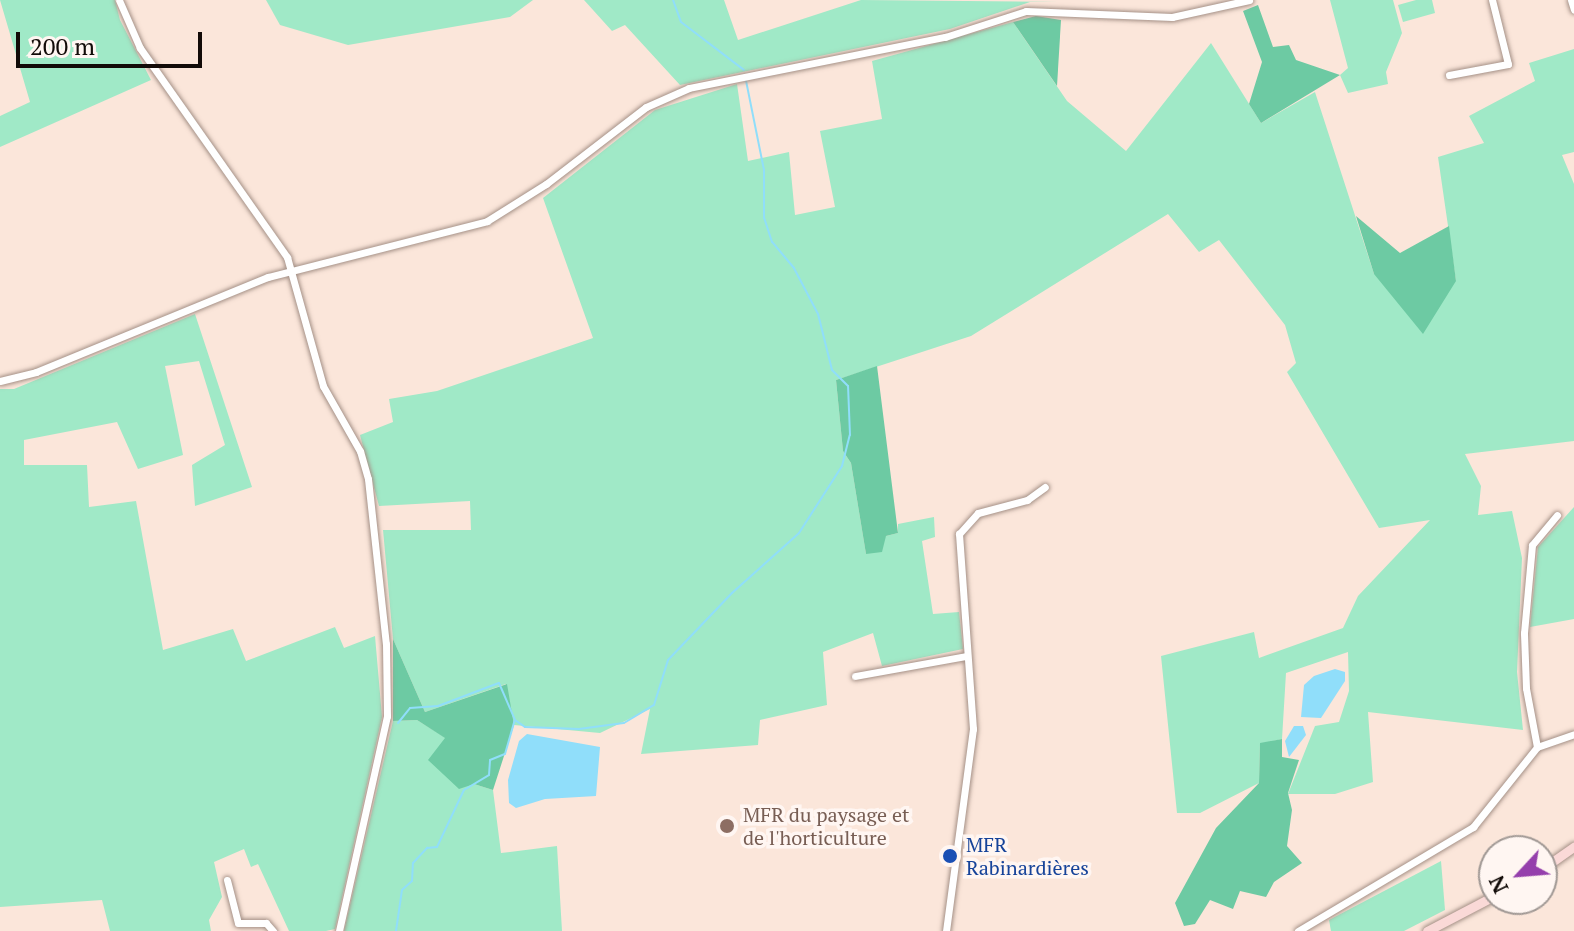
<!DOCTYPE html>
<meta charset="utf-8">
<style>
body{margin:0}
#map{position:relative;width:1574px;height:931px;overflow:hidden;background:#fbe6da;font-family:"PT Serif",serif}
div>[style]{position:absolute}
.green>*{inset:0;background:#a0e9c7}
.forest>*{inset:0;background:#6dcaa3}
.water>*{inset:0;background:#90defa}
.stream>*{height:2px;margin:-1px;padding:0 1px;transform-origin:1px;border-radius:1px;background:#90defa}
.roads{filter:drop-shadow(0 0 2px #a59187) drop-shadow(0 0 2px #a59187)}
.minor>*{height:7px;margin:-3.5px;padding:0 3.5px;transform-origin:3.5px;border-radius:3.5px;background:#fff}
.major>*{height:9px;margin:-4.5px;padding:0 4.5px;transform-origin:4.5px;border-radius:4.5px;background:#fad9d7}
.dots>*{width:22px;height:22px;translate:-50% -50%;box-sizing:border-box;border:4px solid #fff6f2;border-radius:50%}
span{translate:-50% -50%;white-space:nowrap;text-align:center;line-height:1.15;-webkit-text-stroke:7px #fff6f2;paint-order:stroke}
.education-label{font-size:20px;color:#785e54}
.left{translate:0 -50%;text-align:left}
.transit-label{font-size:20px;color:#164399}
.north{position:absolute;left:1478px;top:835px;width:80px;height:80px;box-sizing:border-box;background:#fff6f2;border:2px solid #a09894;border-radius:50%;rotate:244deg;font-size:22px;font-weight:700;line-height:32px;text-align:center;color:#120b08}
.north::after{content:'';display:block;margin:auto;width:28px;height:36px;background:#953fac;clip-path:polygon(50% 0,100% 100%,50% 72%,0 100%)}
.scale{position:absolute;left:16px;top:32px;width:186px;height:36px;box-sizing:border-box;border:4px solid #120b08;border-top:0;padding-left:10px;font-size:24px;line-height:28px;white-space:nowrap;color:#120b08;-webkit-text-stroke:6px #fff6f2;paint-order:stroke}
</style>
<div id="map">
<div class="green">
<i style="clip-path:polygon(0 0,115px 0,120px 20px,151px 80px,0 147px,0 116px,30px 102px)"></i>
<i style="clip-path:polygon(266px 0,533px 0,510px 17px,348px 45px,280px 25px)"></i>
<i style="clip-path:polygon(584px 0,724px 0,738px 40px,861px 0,1058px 2px,1030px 2px,950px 29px,680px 85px,625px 25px,612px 31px)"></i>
<i style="clip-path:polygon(1330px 0,1393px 0,1402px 33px,1386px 72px,1388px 84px,1348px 93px,1340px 75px,1348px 68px)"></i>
<i style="clip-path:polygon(1416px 0,1432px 0,1435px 13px,1403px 22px,1398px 5px)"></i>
<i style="clip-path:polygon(1013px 22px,1067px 101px,1126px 151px,1211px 43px,1261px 123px,1315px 92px,1374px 274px,1456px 281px,1438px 157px,1484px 143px,1469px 116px,1535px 81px,1529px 63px,1574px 49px,1574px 152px,1562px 155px,1574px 184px,1574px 441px,1465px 454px,1481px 486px,1478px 515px,1512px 511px,1522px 558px,1517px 672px,1523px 730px,1368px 712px,1373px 782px,1335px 794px,1288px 794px,1315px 726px,1339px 722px,1349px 691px,1348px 652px,1286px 673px,1282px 739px,1260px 744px,1259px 783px,1200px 813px,1177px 813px,1161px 656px,1254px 632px,1259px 658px,1343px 628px,1358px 596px,1430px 520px,1379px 528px,1287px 372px,1296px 363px,1285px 325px,1219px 240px,1199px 252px,1168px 214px,971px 336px,836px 380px,843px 451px,851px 463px,866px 554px,886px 536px,898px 533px,898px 524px,934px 517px,935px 537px,922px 541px,933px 614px,959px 612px,963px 649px,882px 666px,873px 633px,823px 652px,827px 705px,760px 720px,758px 745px,641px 754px,650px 709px,600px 733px,514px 725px,506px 684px,425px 712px,393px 639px,383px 530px,471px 530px,470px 501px,379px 506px,360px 435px,393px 422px,389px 399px,437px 391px,593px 338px,543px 198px,655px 110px,737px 84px,748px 161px,789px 152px,795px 215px,835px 207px,820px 131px,882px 119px,872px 61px)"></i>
<i style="clip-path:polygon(195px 314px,252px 487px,195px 506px,192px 465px,225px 445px,199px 361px,165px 366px,183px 455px,138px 469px,117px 422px,24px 440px,24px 465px,87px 465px,89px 507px,136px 501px,163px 650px,233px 629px,246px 661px,335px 627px,344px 648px,375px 636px,382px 717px,335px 929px,326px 931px,289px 931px,258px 864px,251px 867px,244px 849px,214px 862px,222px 897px,209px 920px,211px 931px,110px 931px,102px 900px,0 907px,0 389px,14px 389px)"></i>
<i style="clip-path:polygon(1574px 507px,1574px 619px,1530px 627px,1538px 547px)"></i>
<i style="clip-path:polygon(417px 720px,446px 738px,474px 784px,493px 790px,501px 853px,557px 846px,562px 931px,344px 931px,393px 721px)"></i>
<i style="clip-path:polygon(1441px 861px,1445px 910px,1404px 931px,1331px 931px,1329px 920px)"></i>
</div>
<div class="forest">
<i style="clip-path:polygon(1258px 5px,1273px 47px,1289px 45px,1296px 60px,1340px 75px,1261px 123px,1249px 104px,1262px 62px,1243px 11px)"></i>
<i style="clip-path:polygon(1036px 16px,1061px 20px,1057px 86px,1013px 22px)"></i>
<i style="clip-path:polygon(1356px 216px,1400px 253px,1449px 226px,1456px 281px,1423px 334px,1374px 274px)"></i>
<i style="clip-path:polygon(877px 366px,898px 533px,886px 536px,882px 552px,866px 554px,851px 463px,843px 451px,836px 380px)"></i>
<i style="clip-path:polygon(393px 639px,425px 712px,507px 684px,514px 725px,493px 790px,474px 784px,459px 789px,428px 760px,445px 738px,417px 720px,393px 721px)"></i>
<i style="clip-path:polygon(1282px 739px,1282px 757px,1299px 760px,1288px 793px,1292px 810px,1287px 846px,1302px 863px,1274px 882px,1266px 897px,1240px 891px,1233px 909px,1210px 900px,1195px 924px,1184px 926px,1175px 903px,1216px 828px,1259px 783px,1260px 743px)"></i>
</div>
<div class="water">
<i style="clip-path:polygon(1335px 669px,1345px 672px,1345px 681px,1321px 718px,1301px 717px,1304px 685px,1314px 676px)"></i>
<i style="clip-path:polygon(1294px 726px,1303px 726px,1306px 735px,1289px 757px,1285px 741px)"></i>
<i style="clip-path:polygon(527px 734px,600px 747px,596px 796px,545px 799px,516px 808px,509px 803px,508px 780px,519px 741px)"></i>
</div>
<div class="stream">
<i style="left:673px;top:0;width:23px;rotate:70deg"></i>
<i style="left:681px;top:22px;width:79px;rotate:37.3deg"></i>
<i style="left:398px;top:723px;width:19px;rotate:-51deg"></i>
<i style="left:410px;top:708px;width:28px;rotate:-4deg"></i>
<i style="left:438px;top:706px;width:65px;rotate:-20.7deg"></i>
<i style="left:499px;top:683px;width:40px;rotate:66.6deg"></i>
<i style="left:515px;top:720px;width:12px;rotate:35deg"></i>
<i style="left:525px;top:727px;width:54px;rotate:2.1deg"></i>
<i style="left:579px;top:729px;width:45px;rotate:-7.6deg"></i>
<i style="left:624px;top:723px;width:35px;rotate:-31deg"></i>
<i style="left:654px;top:705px;width:47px;rotate:-72.7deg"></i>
<i style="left:668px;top:660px;width:93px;rotate:-46.3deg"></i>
<i style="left:732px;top:593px;width:90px;rotate:-41.8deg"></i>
<i style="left:799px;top:533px;width:80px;rotate:-57.3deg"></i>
<i style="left:842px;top:466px;width:32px;rotate:-76deg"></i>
<i style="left:850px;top:435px;width:49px;rotate:-92.3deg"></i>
<i style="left:848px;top:386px;width:23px;rotate:-135deg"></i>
<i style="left:832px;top:370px;width:58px;rotate:-104deg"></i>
<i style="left:818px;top:314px;width:52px;rotate:-117.6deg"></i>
<i style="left:794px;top:268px;width:34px;rotate:-130deg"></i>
<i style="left:772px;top:242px;width:25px;rotate:-108deg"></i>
<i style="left:764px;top:218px;width:48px;rotate:-90deg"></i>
<i style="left:764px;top:170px;width:91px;rotate:-101.4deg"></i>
<i style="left:396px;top:931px;width:41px;rotate:-81.7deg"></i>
<i style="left:402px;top:890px;width:13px;rotate:-42deg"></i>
<i style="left:412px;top:881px;width:18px;rotate:-87deg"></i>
<i style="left:413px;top:863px;width:21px;rotate:-47deg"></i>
<i style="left:427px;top:848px;width:10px;rotate:-6deg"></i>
<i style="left:437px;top:847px;width:63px;rotate:-64.7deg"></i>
<i style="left:464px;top:790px;width:29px;rotate:-31deg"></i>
<i style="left:489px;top:775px;width:15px;rotate:-86deg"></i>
<i style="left:490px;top:760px;width:16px;rotate:-22deg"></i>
<i style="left:505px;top:754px;width:35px;rotate:-74deg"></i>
</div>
<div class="roads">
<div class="minor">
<i style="left:119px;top:0;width:52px;rotate:66.4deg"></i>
<i style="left:140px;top:48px;width:256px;rotate:54.9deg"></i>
<i style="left:287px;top:257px;width:134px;rotate:74.4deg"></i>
<i style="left:323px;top:386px;width:75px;rotate:60.4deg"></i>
<i style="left:360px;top:451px;width:29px;rotate:74deg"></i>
<i style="left:368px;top:479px;width:166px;rotate:83.8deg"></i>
<i style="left:386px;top:644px;width:72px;rotate:89.2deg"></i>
<i style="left:387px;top:716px;width:220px;rotate:102.6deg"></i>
<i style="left:1571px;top:0;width:10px;rotate:73deg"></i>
<i style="left:1449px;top:75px;width:60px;rotate:-10.6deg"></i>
<i style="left:1508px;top:64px;width:66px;rotate:-104deg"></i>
<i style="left:0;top:381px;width:37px;rotate:-14deg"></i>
<i style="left:36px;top:372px;width:251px;rotate:-22.3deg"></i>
<i style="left:268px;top:277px;width:226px;rotate:-14.3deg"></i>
<i style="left:487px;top:221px;width:70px;rotate:-32.1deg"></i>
<i style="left:546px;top:184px;width:126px;rotate:-37.6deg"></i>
<i style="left:646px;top:107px;width:47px;rotate:-23.8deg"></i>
<i style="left:689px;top:88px;width:261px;rotate:-11.3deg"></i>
<i style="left:945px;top:37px;width:85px;rotate:-17.8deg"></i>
<i style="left:1026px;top:11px;width:146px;rotate:2.4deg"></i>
<i style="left:1172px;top:17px;width:79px;rotate:-12.4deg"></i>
<i style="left:855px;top:676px;width:113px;rotate:-10.2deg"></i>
<i style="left:1537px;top:747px;width:60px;rotate:-100.6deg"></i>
<i style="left:1526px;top:688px;width:55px;rotate:-92.1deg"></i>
<i style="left:1524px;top:633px;width:88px;rotate:-84.8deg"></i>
<i style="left:1532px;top:545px;width:39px;rotate:-50deg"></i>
<i style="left:227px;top:880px;width:44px;rotate:75.7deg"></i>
<i style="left:238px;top:923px;width:28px"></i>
<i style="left:266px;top:923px;width:11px;rotate:49deg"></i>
<i style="left:946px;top:931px;width:204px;rotate:-82.4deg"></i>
<i style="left:973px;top:729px;width:196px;rotate:-94.1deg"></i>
<i style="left:959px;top:534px;width:28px;rotate:-48deg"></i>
<i style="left:978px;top:513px;width:51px;rotate:-14.9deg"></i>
<i style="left:1027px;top:500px;width:22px;rotate:-36deg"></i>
<i style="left:1298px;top:931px;width:204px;rotate:-30.7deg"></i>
<i style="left:1473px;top:827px;width:102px;rotate:-51.3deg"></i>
<i style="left:1537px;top:747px;width:39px;rotate:-19deg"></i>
</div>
<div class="major">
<i style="left:1542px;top:869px;width:39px;rotate:-35deg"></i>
<i style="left:1427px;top:931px;width:76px;rotate:-27.6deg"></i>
</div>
</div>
<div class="dots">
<i style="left:727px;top:826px;background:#8d6e63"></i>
<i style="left:950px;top:856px;background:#1a4fb4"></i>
</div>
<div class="education-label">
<span class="left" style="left:743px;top:826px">MFR du paysage et<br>de l'horticulture</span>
</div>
<div class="transit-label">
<span class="left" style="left:966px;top:856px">MFR<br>Rabinardières</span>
</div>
<div class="north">N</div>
<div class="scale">200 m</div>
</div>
